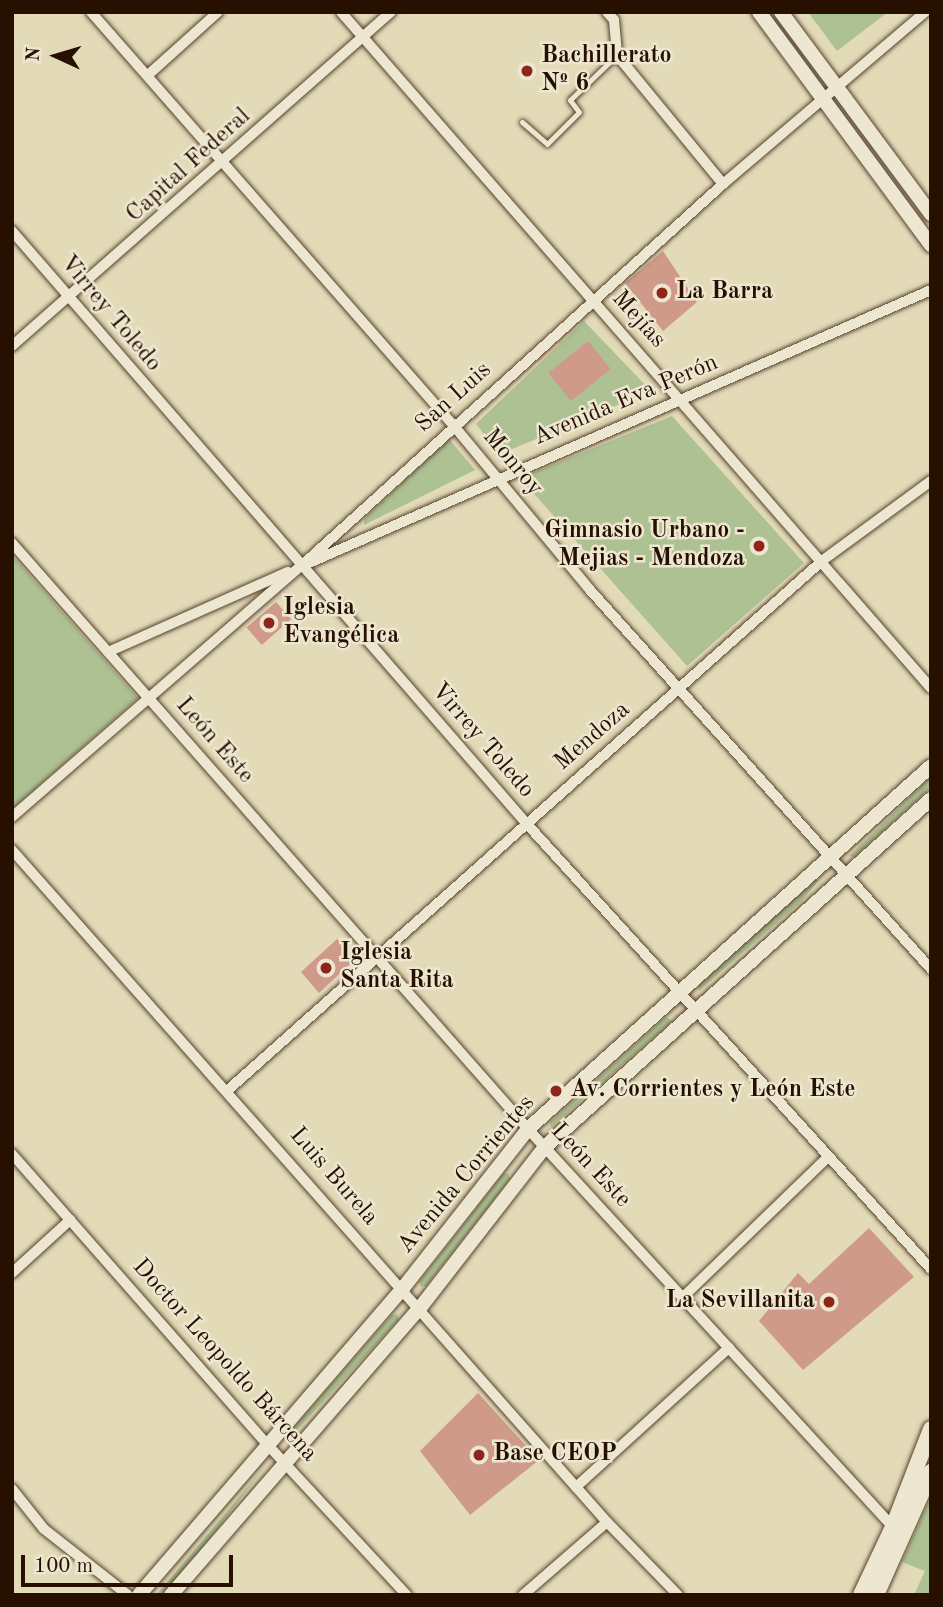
<!DOCTYPE html>
<meta charset="utf-8">
<style>
body{margin:0}
#map{position:relative;width:943px;height:1607px;overflow:hidden;background:#e3dab8;font-family:"Old Standard TT",serif}
div>[style]{position:absolute}
.green>*{inset:0;background:#aec193}
.building>*{inset:0;background:#cf9a89;transform-origin:0 0}
.roads{filter:drop-shadow(0 0 2px #57422e) drop-shadow(0 0 2px #57422e)}
.service>*{height:5px;margin:-2.5px;padding:0 2.5px;transform-origin:2.5px;border-radius:2.5px;background:#ede7d1}
.minor>*{height:10px;margin:-5px;padding:0 5px;transform-origin:5px;border-radius:5px;background:#ede7d1}
.tertiary>*{height:14px;margin:-7px;padding:0 7px;transform-origin:7px;border-radius:7px;background:#ede7d1}
.secondary>*{height:16px;margin:-8px;padding:0 8px;transform-origin:8px;border-radius:8px;background:#ede7d1}
.dots>*{width:19px;height:19px;translate:-50% -50%;box-sizing:border-box;border:4px solid #ede7d1;border-radius:50%}
span{translate:-50% -50%;white-space:nowrap;text-align:center;line-height:1.15;-webkit-text-stroke:5px #ede7d1;paint-order:stroke}
.poi-label{font-size:24px;color:#281000;font-weight:700}
.left{translate:0 -50%;text-align:left}
.right{translate:-100% -50%;text-align:right}
.street-label{font-size:24px;color:#281000}
.frame{position:absolute;inset:0;border:14px solid #281000;pointer-events:none}
.north{position:absolute;left:21px;top:21px;width:70px;height:70px;-webkit-text-stroke:5px #ede7d1;paint-order:stroke;rotate:274deg;font-size:19px;font-weight:700;line-height:28px;text-align:center;color:#281000}
.north::after{content:'';display:block;margin:auto;width:24px;height:32px;background:#281000;clip-path:polygon(50% 0,100% 100%,50% 72%,0 100%)}
.scale{position:absolute;left:21px;top:1555px;width:212px;height:32px;box-sizing:border-box;border:4px solid #281000;border-top:0;padding-left:9px;font-size:21px;line-height:24px;white-space:nowrap;color:#281000;-webkit-text-stroke:5px #ede7d1;paint-order:stroke}
</style>
<div id="map">
<div class="green">
<i style="clip-path:polygon(808px 12px,888px 12px,837px 51px)"></i>
<i style="clip-path:polygon(584px 321px,651px 391px,500px 454px,476px 424px)"></i>
<i style="clip-path:polygon(672px 416px,804px 563px,687px 666px,520px 478px)"></i>
<i style="clip-path:polygon(449px 439px,475px 470px,364px 525px,364px 519px)"></i>
<i style="clip-path:polygon(12px 555px,138px 698px,12px 809px)"></i>
<i style="clip-path:polygon(931px 777px,931px 787px,854px 857px,849px 856px)"></i>
<i style="clip-path:polygon(815px 880px,819px 880px,802px 901px,699px 991px,699px 985px)"></i>
<i style="clip-path:polygon(666px 1017px,672px 1021px,551px 1127px,550px 1122px)"></i>
<i style="clip-path:polygon(503px 1174px,508px 1173px,510px 1179px,426px 1286px,421px 1287px,419px 1282px)"></i>
<i style="clip-path:polygon(392px 1315px,397px 1314px,399px 1319px,289px 1439px,288px 1434px)"></i>
<i style="clip-path:polygon(263px 1469px,197px 1555px,162px 1595px,156px 1595px)"></i>
<i style="clip-path:polygon(931px 1497px,931px 1595px,914px 1595px,925px 1571px,902px 1562px)"></i>
</div>
<div class="building">
<i style="clip-path:polygon(663px 251px,697px 302px,663px 331px,625px 283px)"></i>
<i style="left:588px;top:341px;width:36px;height:51px;rotate:51deg"></i>
<i style="left:276px;top:602px;width:23px;height:39px;rotate:49deg"></i>
<i style="clip-path:polygon(337px 939px,350px 951px,350px 964px,319px 993px,301px 972px)"></i>
<i style="clip-path:polygon(869px 1228px,914px 1277px,803px 1370px,759px 1321px,798px 1273px,809px 1284px)"></i>
<i style="clip-path:polygon(478px 1393px,539px 1460px,470px 1515px,420px 1451px)"></i>
</div>
<div class="roads">
<div class="service">
<i style="left:522px;top:122px;width:33px;rotate:41deg"></i>
<i style="left:547px;top:144px;width:45px;rotate:-45deg"></i>
<i style="left:579px;top:112px;width:15px;rotate:-127deg"></i>
<i style="left:570px;top:100px;width:65px;rotate:-43.8deg"></i>
</div>
<div class="minor">
<i style="left:91px;top:12px;width:551px;rotate:48.76deg"></i>
<i style="left:454px;top:426px;width:213px;rotate:50.3deg"></i>
<i style="left:590px;top:590px;width:510px;rotate:48.02deg"></i>
<i style="left:341px;top:12px;width:897px;rotate:48.89deg"></i>
<i style="left:607px;top:12px;width:11px;rotate:49deg"></i>
<i style="left:614px;top:20px;width:35px;rotate:85deg"></i>
<i style="left:617px;top:55px;width:167px;rotate:50.6deg"></i>
<i style="left:148px;top:75px;width:94px;rotate:-42deg"></i>
<i style="left:12px;top:231px;width:784px;rotate:49.03deg"></i>
<i style="left:526px;top:823px;width:602px;rotate:47.76deg"></i>
<i style="left:12px;top:346px;width:505px;rotate:-41.39deg"></i>
<i style="left:12px;top:543px;width:781px;rotate:48.63deg"></i>
<i style="left:528px;top:1129px;width:540px;rotate:47.48deg"></i>
<i style="left:309px;top:563px;width:679px;rotate:-23.7deg"></i>
<i style="left:108px;top:652px;width:197px;rotate:-24deg"></i>
<i style="left:12px;top:817px;width:381px;rotate:-41deg"></i>
<i style="left:300px;top:567px;width:571px;rotate:-42.16deg"></i>
<i style="left:723px;top:184px;width:265px;rotate:-40.4deg"></i>
<i style="left:12px;top:850px;width:898px;rotate:48.48deg"></i>
<i style="left:607px;top:1522px;width:102px;rotate:45.8deg"></i>
<i style="left:228px;top:1090px;width:797px;rotate:-41.69deg"></i>
<i style="left:823px;top:560px;width:134px;rotate:-36.2deg"></i>
<i style="left:12px;top:1154px;width:385px;rotate:48.7deg"></i>
<i style="left:266px;top:1443px;width:207px;rotate:47.2deg"></i>
<i style="left:12px;top:1273px;width:79px;rotate:-42.4deg"></i>
<i style="left:682px;top:1298px;width:202px;rotate:-44deg"></i>
<i style="left:576px;top:1487px;width:207px;rotate:-42.3deg"></i>
<i style="left:12px;top:1489px;width:51px;rotate:51.3deg"></i>
<i style="left:44px;top:1529px;width:107px;rotate:38.2deg"></i>
<i style="left:523px;top:1595px;width:111px;rotate:-41deg"></i>
</div>
<div class="tertiary">
<i style="left:759px;top:12px;width:290px;rotate:53.6deg"></i>
<i style="left:781px;top:12px;width:252px;rotate:53.4deg"></i>
<i style="left:139px;top:1595px;width:405px;rotate:-49.3deg"></i>
<i style="left:403px;top:1288px;width:202px;rotate:-51.8deg"></i>
<i style="left:528px;top:1129px;width:542px;rotate:-42.01deg"></i>
<i style="left:171px;top:1595px;width:380px;rotate:-49.1deg"></i>
<i style="left:420px;top:1308px;width:204px;rotate:-52.2deg"></i>
<i style="left:545px;top:1147px;width:520px;rotate:-42.04deg"></i>
</div>
<div class="secondary">
<i style="left:861px;top:1595px;width:75px;rotate:-64.8deg"></i>
<i style="left:893px;top:1527px;width:105px;rotate:-68.8deg"></i>
<i style="left:876px;top:1595px;width:135px;rotate:-65.9deg"></i>
</div>
</div>
<div class="dots">
<i style="left:527px;top:71px;background:#8f2418"></i>
<i style="left:662px;top:293px;background:#8f2418"></i>
<i style="left:759px;top:546px;background:#8f2418"></i>
<i style="left:269px;top:623px;background:#8f2418"></i>
<i style="left:326px;top:968px;background:#8f2418"></i>
<i style="left:556px;top:1091px;background:#8f2418"></i>
<i style="left:829px;top:1302px;background:#8f2418"></i>
<i style="left:479px;top:1455px;background:#8f2418"></i>
</div>
<div class="poi-label">
<span class="left" style="left:541px;top:71px">Bachillerato<br>Nº 6</span>
<span class="left" style="left:676px;top:293px">La Barra</span>
<span class="right" style="left:745px;top:546px">Gimnasio Urbano -<br>Mejias - Mendoza</span>
<span class="left" style="left:283px;top:623px">Iglesia<br>Evangélica</span>
<span class="left" style="left:340px;top:968px">Iglesia<br>Santa Rita</span>
<span class="left" style="left:570px;top:1091px">Av. Corrientes y León Este</span>
<span class="right" style="left:815px;top:1302px">La Sevillanita</span>
<span class="left" style="left:493px;top:1455px">Base CEOP</span>
</div>
<div class="street-label">
<span style="left:189px;top:166px;rotate:-42deg">Capital Federal</span>
<span style="left:110px;top:314px;rotate:50deg">Virrey Toledo</span>
<span style="left:638px;top:320px;rotate:48deg">Mejías</span>
<span style="left:454px;top:398px;rotate:-42deg">San Luis</span>
<span style="left:626px;top:401px;rotate:-23deg">Avenida Eva Perón</span>
<span style="left:512px;top:463px;rotate:50deg">Monroy</span>
<span style="left:593px;top:737px;rotate:-41deg">Mendoza</span>
<span style="left:214px;top:741px;rotate:49deg">León Este</span>
<span style="left:482px;top:741px;rotate:49deg">Virrey Toledo</span>
<span style="left:590px;top:1166px;rotate:47deg">León Este</span>
<span style="left:467px;top:1175px;rotate:-50deg">Avenida Corrientes</span>
<span style="left:333px;top:1177px;rotate:49deg">Luis Burela</span>
<span style="left:224px;top:1361px;rotate:48deg">Doctor Leopoldo Bárcena</span>
</div>
<div class="frame"></div>
<div class="north">N</div>
<div class="scale">100 m</div>
</div>
